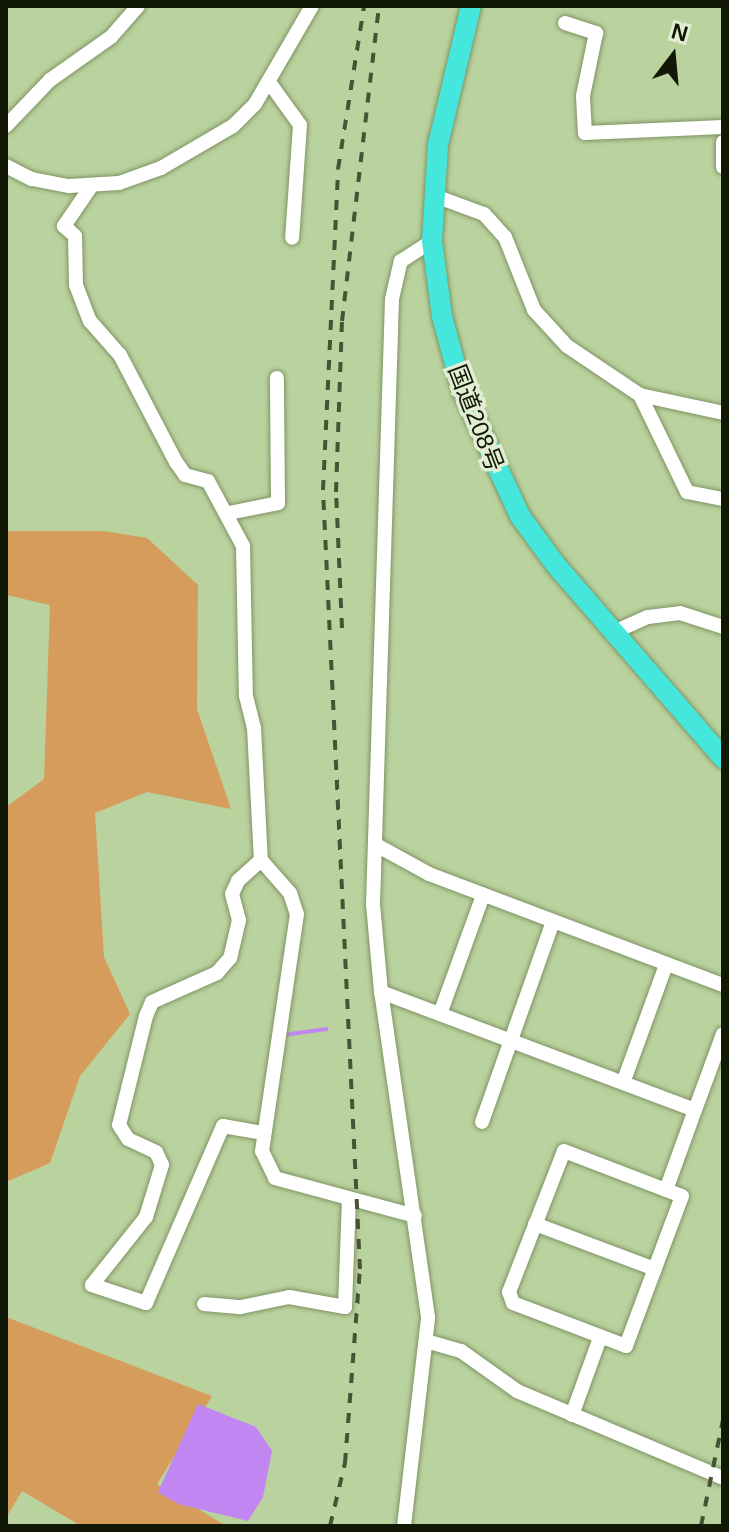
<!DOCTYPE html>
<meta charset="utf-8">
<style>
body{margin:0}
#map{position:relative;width:729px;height:1532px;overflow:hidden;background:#bad29e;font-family:Arial,"Noto Sans JP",sans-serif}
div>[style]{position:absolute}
.green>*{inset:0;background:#d69c5b}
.water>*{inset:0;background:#c286f3}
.stream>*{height:4px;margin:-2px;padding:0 2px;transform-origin:2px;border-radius:2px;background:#c286f3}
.roads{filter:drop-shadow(0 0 2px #7e9463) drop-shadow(0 0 2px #7e9463)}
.minor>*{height:14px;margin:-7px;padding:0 7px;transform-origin:7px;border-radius:7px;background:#fff}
.highway>*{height:20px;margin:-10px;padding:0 10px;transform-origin:10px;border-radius:10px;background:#45e7dc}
.rail>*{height:4px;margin-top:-2px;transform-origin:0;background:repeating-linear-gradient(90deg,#465336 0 10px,transparent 0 20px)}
span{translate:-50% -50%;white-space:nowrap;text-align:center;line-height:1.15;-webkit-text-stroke:7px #e1eed4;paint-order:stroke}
.street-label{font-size:24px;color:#111906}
.frame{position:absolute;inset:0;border:8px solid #111906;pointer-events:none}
.north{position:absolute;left:633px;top:16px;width:80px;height:80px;-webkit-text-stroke:6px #e1eed4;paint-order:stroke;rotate:16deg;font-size:22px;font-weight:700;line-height:32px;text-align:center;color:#111906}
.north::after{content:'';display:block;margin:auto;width:28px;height:36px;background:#111906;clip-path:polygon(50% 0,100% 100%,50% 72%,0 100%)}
</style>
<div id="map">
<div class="green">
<i style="clip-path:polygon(6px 531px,103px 531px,147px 538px,198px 585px,197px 709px,231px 809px,147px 792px,95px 813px,104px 957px,130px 1014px,80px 1076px,50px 1163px,6px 1182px,6px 807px,44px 779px,50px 605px,6px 595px)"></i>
<i style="clip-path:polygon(6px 1317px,212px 1396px,157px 1484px,226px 1526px,81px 1526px,22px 1491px,6px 1518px)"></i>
</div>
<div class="water">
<i style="clip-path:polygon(198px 1404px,256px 1427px,272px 1451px,263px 1497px,248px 1521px,178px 1504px,158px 1492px)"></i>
</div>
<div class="stream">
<i style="left:283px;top:1035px;width:44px;rotate:-7.8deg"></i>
</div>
<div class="roads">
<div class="minor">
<i style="left:565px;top:23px;width:33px;rotate:18deg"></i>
<i style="left:596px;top:33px;width:64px;rotate:101.7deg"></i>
<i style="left:583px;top:96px;width:37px;rotate:87deg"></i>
<i style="left:585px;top:133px;width:138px;rotate:-2.5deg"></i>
<i style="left:269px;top:82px;width:53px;rotate:54.2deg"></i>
<i style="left:300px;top:125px;width:113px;rotate:94deg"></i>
<i style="left:6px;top:126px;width:64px;rotate:-46.3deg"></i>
<i style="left:50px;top:80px;width:75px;rotate:-35.2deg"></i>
<i style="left:111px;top:37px;width:41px;rotate:-48.9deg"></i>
<i style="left:723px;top:142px;width:25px;rotate:90deg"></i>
<i style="left:6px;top:166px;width:29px;rotate:27deg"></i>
<i style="left:32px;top:179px;width:38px;rotate:11deg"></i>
<i style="left:69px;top:186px;width:50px;rotate:-3.4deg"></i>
<i style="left:119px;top:183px;width:45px;rotate:-19.7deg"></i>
<i style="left:161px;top:168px;width:83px;rotate:-30.3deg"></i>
<i style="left:233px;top:126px;width:31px;rotate:-45deg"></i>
<i style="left:255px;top:104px;width:113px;rotate:-59.8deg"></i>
<i style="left:92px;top:185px;width:50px;rotate:124.3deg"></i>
<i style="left:64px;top:226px;width:15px;rotate:42deg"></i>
<i style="left:75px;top:236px;width:49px;rotate:88.8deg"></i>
<i style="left:76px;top:285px;width:39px;rotate:69deg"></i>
<i style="left:90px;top:321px;width:45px;rotate:48.6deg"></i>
<i style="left:120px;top:355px;width:121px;rotate:62.4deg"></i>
<i style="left:176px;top:462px;width:16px;rotate:55deg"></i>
<i style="left:185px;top:475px;width:24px;rotate:15deg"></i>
<i style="left:208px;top:481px;width:74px;rotate:61.7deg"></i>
<i style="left:243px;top:546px;width:150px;rotate:88.9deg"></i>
<i style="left:246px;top:696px;width:33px;rotate:76deg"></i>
<i style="left:254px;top:728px;width:132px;rotate:87deg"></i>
<i style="left:261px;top:860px;width:44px;rotate:48.7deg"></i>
<i style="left:290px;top:893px;width:22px;rotate:72deg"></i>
<i style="left:297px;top:914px;width:240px;rotate:98.4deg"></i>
<i style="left:262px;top:1151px;width:30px;rotate:64deg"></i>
<i style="left:275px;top:1178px;width:145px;rotate:15.2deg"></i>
<i style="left:435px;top:196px;width:52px;rotate:20.2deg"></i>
<i style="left:484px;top:214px;width:31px;rotate:48deg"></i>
<i style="left:505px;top:237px;width:79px;rotate:68.3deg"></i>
<i style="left:534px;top:310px;width:49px;rotate:47.5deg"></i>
<i style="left:567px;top:346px;width:88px;rotate:33.9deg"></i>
<i style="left:640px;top:395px;width:85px;rotate:12.2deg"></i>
<i style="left:640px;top:395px;width:108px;rotate:64.1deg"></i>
<i style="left:687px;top:492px;width:37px;rotate:11deg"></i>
<i style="left:229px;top:513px;width:50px;rotate:-11.5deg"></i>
<i style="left:278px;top:503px;width:125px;rotate:-90.5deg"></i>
<i style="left:614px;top:632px;width:37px;rotate:-24deg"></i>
<i style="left:648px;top:617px;width:32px;rotate:-7deg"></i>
<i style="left:680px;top:613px;width:45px;rotate:18deg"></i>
<i style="left:378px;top:846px;width:58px;rotate:28.8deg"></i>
<i style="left:429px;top:874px;width:314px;rotate:20.7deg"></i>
<i style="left:261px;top:860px;width:31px;rotate:138deg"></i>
<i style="left:238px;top:881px;width:14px;rotate:115deg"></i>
<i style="left:232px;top:894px;width:27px;rotate:75deg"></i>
<i style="left:239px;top:920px;width:39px;rotate:103deg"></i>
<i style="left:230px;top:958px;width:20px;rotate:131deg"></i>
<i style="left:217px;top:973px;width:71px;rotate:156deg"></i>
<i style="left:152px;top:1002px;width:15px;rotate:113deg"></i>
<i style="left:146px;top:1016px;width:112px;rotate:103.9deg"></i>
<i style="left:119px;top:1125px;width:17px;rotate:57deg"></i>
<i style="left:128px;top:1139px;width:31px;rotate:25deg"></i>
<i style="left:156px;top:1152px;width:14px;rotate:65deg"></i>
<i style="left:162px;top:1165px;width:54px;rotate:107.1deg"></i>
<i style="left:146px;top:1217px;width:87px;rotate:128.5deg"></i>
<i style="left:92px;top:1285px;width:57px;rotate:18.4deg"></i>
<i style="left:146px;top:1303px;width:193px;rotate:-66.5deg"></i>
<i style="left:223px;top:1126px;width:41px;rotate:9.9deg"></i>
<i style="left:381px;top:992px;width:335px;rotate:20.6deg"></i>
<i style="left:695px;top:1110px;width:81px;rotate:-69.8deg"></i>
<i style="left:440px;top:1014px;width:127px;rotate:-70.1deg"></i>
<i style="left:623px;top:1083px;width:126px;rotate:-70deg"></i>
<i style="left:482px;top:1122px;width:212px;rotate:-70.5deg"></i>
<i style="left:564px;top:1151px;width:126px;rotate:20.9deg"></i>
<i style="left:682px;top:1196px;width:160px;rotate:110.5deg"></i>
<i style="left:626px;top:1346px;width:121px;rotate:-159.2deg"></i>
<i style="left:513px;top:1303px;width:12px;rotate:-110deg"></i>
<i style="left:509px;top:1292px;width:151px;rotate:-68.7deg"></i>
<i style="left:666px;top:1190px;width:85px;rotate:-70.1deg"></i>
<i style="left:535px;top:1224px;width:128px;rotate:20.6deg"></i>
<i style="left:204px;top:1304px;width:37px;rotate:5deg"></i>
<i style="left:241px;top:1307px;width:49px;rotate:-11.8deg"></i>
<i style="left:289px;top:1297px;width:57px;rotate:10.1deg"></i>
<i style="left:345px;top:1307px;width:107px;rotate:-87.9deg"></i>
<i style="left:426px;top:1341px;width:36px;rotate:16deg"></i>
<i style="left:461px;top:1351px;width:69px;rotate:35.5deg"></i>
<i style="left:517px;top:1391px;width:224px;rotate:22.9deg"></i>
<i style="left:572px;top:1415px;width:82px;rotate:-70deg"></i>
<i style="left:404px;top:1526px;width:210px;rotate:-83.4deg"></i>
<i style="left:428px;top:1317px;width:328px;rotate:-98.2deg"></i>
<i style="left:381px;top:992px;width:88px;rotate:-95.2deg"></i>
<i style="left:373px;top:904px;width:605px;rotate:-88.2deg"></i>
<i style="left:392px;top:299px;width:39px;rotate:-77deg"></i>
<i style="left:401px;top:261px;width:37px;rotate:-33deg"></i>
</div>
<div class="highway">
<i style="left:471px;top:6px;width:143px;rotate:103.4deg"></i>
<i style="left:438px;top:145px;width:96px;rotate:93.6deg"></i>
<i style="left:432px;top:241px;width:76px;rotate:82.4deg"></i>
<i style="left:442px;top:316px;width:77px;rotate:74.9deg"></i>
<i style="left:462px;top:390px;width:139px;rotate:65.3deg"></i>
<i style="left:520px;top:516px;width:59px;rotate:53.9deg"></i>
<i style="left:555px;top:564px;width:257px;rotate:49.1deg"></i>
</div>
</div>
<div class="rail">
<i style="left:342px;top:628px;width:136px;rotate:-92.5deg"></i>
<i style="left:336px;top:492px;width:171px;rotate:-88deg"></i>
<i style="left:342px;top:321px;width:317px;rotate:-83.3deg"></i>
<i style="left:330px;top:1526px;width:65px;rotate:-76.6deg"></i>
<i style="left:345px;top:1463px;width:195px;rotate:-85.6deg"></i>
<i style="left:360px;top:1269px;width:780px;rotate:-92.72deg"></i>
<i style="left:323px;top:490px;width:321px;rotate:-87.3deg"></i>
<i style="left:338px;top:169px;width:165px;rotate:-80.9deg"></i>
<i style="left:701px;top:1526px;width:108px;rotate:-78.3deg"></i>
</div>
<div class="street-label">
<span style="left:476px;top:418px;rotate:69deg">国道208号</span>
</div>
<div class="frame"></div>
<div class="north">N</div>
</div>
